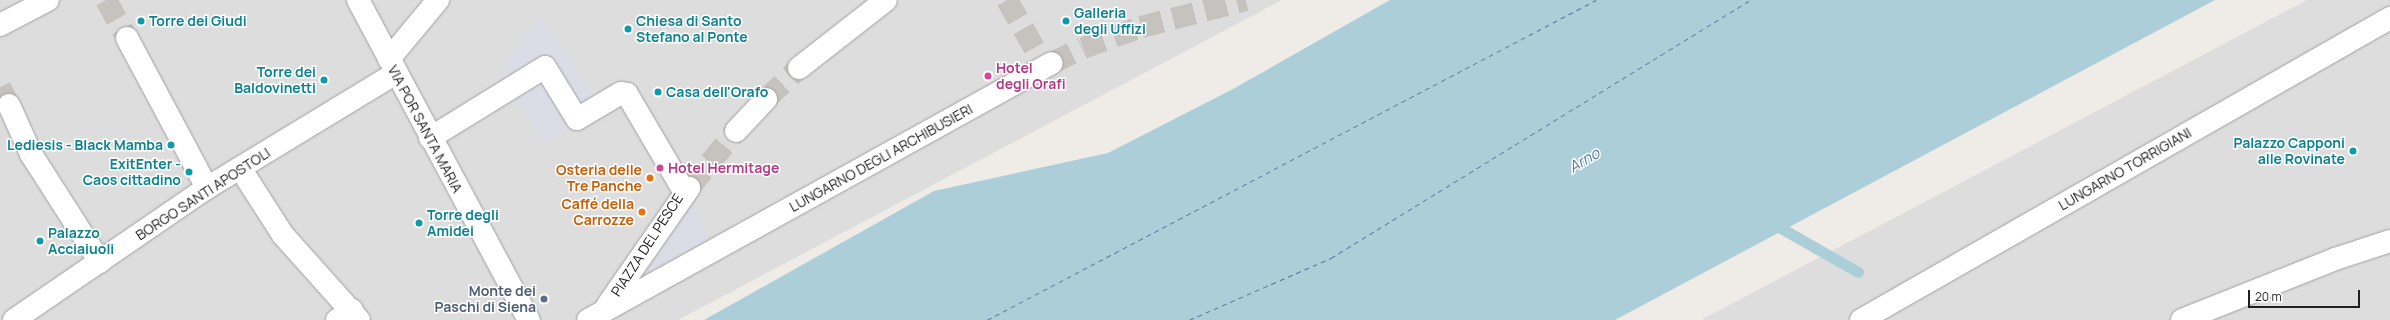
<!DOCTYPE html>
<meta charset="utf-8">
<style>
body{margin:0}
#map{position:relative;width:2390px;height:320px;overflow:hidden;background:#efece7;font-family:Manrope,sans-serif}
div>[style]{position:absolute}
.residential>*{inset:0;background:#ddd}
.plaza>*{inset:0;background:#dbdce5}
.water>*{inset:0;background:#acced8}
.stream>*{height:11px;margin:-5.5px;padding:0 5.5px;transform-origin:5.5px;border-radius:5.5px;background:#acced8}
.ferry>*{height:1px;margin-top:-0.5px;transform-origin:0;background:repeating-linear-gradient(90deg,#537a9e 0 5px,transparent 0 9px)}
.pedestrian-tunnel>*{height:22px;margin-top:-11px;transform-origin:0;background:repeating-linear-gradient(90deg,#c6c3bf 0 22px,transparent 0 33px)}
.roads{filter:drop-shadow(0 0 1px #a1a1a1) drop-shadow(0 0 1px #a1a1a1)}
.pedestrian>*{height:22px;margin:-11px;padding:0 11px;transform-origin:11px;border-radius:11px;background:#fff}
.minor>*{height:22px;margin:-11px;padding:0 11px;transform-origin:11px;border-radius:11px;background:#fff}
.dots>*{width:11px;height:11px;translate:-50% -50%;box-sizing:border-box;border:2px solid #fff;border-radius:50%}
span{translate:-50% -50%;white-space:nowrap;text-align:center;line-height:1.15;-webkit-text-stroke:3px #fff;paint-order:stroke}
.culture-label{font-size:14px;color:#0d838f;font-weight:700}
.left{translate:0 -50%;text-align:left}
.right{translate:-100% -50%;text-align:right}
.hotel-label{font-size:14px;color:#b23c85;font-weight:700}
.street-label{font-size:14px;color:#202020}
.food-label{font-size:14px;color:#c56008;font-weight:700}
.service-label{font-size:14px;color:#4e5e75;font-weight:700}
.water-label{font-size:15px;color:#537a9e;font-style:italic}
.scale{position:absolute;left:2248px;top:290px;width:112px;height:18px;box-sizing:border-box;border:2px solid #202020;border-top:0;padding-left:5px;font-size:12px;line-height:14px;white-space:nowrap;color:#202020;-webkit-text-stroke:3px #fff;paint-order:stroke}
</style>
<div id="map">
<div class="residential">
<i style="clip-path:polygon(0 0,1282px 0,678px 320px,0 320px)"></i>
<i style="clip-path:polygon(2307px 0,2390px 0,2390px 320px,1701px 320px)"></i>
</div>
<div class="plaza">
<i style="clip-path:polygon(542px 18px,596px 99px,627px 94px,545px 144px,509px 89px,503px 62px)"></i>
<i style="clip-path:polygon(682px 178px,716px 255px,617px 311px)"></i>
</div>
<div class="water">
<i style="clip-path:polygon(1390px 0,2215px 0,1615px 320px,704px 320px,934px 191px,1108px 153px,1233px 89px)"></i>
</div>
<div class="stream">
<i style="left:1772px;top:223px;width:99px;rotate:29.7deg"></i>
</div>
<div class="ferry">
<i style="left:987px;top:320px;width:688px;rotate:-27.72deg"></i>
<i style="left:1189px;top:320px;width:155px;rotate:-23.6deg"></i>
<i style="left:1331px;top:258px;width:493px;rotate:-31.6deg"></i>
</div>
<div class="pedestrian-tunnel">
<i style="left:106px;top:0;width:43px;rotate:61.1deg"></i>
<i style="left:1007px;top:0;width:67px;rotate:60.4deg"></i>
<i style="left:1052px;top:63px;width:34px;rotate:-26deg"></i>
<i style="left:1083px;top:48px;width:62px;rotate:-19.9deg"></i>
<i style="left:1141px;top:27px;width:108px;rotate:-14.4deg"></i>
<i style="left:0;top:87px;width:20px;rotate:63deg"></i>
<i style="left:766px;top:99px;width:45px;rotate:-43.2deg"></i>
<i style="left:689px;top:188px;width:74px;rotate:-50.5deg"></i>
</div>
<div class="roads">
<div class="pedestrian">
<i style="left:358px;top:0;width:363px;rotate:61.9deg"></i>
<i style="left:0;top:25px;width:54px;rotate:-27.5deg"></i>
<i style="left:127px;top:38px;width:170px;rotate:61.9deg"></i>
<i style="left:389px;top:59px;width:77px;rotate:-50.3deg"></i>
<i style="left:799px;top:68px;width:110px;rotate:-38deg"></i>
<i style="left:9px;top:105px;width:54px;rotate:65.8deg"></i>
<i style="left:31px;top:154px;width:128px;rotate:57.4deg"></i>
<i style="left:736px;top:131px;width:44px;rotate:-46.8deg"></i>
<i style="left:430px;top:138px;width:135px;rotate:-31.7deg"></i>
<i style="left:545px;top:67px;width:61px;rotate:58.4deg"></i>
<i style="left:577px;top:119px;width:51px;rotate:-30.6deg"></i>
<i style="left:621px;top:93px;width:6px;rotate:9deg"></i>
<i style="left:627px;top:94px;width:115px;rotate:59.6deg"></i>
<i style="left:240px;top:168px;width:80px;rotate:57.3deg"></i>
<i style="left:283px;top:235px;width:114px;rotate:48.2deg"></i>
<i style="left:607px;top:306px;width:144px;rotate:-55.2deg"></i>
<i style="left:14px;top:320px;width:234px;rotate:-34.4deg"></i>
<i style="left:207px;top:188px;width:221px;rotate:-31.3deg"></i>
<i style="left:337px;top:320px;width:18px;rotate:-34deg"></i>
<i style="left:588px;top:320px;width:530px;rotate:-28.98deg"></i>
</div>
<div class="minor">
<i style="left:1861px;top:320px;width:609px;rotate:-29.72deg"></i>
<i style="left:2182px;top:320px;width:165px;rotate:-21.7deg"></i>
<i style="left:2335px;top:259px;width:58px;rotate:-18.1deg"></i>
</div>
</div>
<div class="dots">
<i style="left:141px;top:21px;background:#0f9aa8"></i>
<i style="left:1066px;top:21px;background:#0f9aa8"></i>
<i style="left:628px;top:29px;background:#0f9aa8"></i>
<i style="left:988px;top:76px;background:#d1479c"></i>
<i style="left:324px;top:80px;background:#0f9aa8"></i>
<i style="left:658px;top:92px;background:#0f9aa8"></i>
<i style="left:171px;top:145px;background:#0f9aa8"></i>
<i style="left:2353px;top:151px;background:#0f9aa8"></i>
<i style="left:660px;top:168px;background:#d1479c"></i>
<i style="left:189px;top:172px;background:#0f9aa8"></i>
<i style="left:650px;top:178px;background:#e8710a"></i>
<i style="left:642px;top:212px;background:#e8710a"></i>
<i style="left:419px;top:223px;background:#0f9aa8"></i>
<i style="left:40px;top:241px;background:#0f9aa8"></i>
<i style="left:544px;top:299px;background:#5c6f8a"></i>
</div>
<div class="culture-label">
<span class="left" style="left:1074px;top:21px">Galleria<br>degli Uffizi</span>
<span class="left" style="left:149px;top:21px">Torre dei Giudi</span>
<span class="left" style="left:636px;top:29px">Chiesa di Santo<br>Stefano al Ponte</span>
<span class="right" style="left:316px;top:80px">Torre dei<br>Baldovinetti</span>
<span class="left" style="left:666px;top:92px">Casa dell'Orafo</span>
<span class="right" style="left:2345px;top:151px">Palazzo Capponi<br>alle Rovinate</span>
<span class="right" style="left:163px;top:145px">Lediesis - Black Mamba</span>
<span class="right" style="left:181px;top:172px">ExitEnter -<br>Caos cittadino</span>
<span class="left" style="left:427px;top:223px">Torre degli<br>Amidei</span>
<span class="left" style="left:48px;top:241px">Palazzo<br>Acciaiuoli</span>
</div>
<div class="hotel-label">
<span class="left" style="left:996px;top:76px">Hotel<br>degli Orafi</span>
<span class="left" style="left:668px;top:168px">Hotel Hermitage</span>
</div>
<div class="street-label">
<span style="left:425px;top:129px;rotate:62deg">VIA POR SANTA MARIA</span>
<span style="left:881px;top:158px;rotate:-29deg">LUNGARNO DEGLI ARCHIBUSIERI</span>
<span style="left:2125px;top:169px;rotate:-30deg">LUNGARNO TORRIGIANI</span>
<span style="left:203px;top:194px;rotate:-33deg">BORGO SANTI APOSTOLI</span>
<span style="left:647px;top:245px;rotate:-57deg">PIAZZA DEL PESCE</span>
</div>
<div class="food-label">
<span class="right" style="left:642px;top:178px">Osteria delle<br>Tre Panche</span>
<span class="right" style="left:634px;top:212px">Caffé della<br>Carrozze</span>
</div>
<div class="service-label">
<span class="right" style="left:536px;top:299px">Monte dei<br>Paschi di Siena</span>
</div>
<div class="water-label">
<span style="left:1584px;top:160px;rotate:-31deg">Arno</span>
</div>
<div class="scale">20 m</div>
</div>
